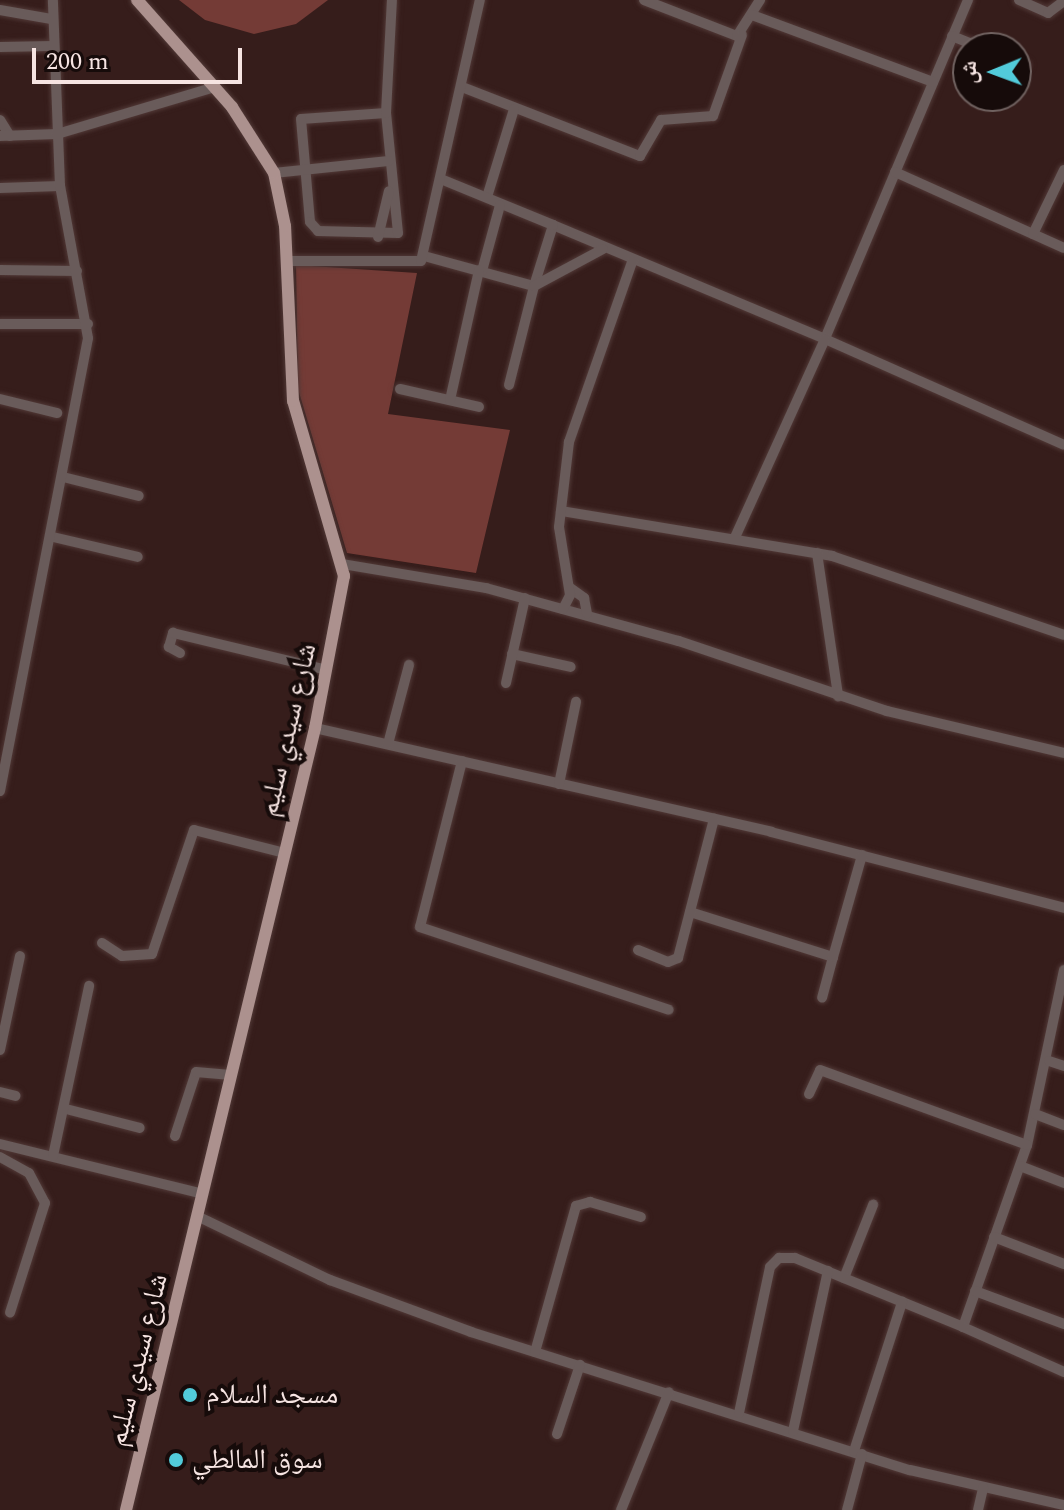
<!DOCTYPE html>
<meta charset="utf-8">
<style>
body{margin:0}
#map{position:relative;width:1064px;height:1510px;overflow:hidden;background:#361d1b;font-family:Spectral,"Noto Naskh Arabic",serif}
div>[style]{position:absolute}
.green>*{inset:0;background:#743b36}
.roads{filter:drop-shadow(0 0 2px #513937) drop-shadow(0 0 2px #513937)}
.minor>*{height:10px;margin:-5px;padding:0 5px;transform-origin:5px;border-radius:5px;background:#695b5a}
.major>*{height:12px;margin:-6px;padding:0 6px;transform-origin:6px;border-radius:6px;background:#ac918e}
.dots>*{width:22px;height:22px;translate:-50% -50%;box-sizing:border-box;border:4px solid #160b0a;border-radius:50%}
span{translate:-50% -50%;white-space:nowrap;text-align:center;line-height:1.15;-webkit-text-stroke:8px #160b0a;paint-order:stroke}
.street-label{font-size:28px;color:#f6e4e2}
.poi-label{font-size:28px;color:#f6e4e2}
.left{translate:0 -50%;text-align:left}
.north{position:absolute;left:952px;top:32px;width:80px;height:80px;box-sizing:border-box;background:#160b0a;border:2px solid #706260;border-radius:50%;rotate:269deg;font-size:22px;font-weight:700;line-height:32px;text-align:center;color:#f6e4e2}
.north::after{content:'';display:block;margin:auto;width:28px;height:36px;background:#52cbda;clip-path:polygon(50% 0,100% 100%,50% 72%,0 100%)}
.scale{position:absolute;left:32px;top:48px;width:210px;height:36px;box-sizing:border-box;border:4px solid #f6e4e2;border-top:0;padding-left:10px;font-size:24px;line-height:28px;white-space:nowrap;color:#f6e4e2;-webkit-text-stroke:6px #160b0a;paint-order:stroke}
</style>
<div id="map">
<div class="green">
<i style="clip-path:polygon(179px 0,328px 0,296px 24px,254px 34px,205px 20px)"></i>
<i style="clip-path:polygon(296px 265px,417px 273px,388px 414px,510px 430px,476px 573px,347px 553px,298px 389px)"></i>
</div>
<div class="roads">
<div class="minor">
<i style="left:644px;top:0;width:100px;rotate:21.2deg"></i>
<i style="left:737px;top:36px;width:43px;rotate:-57.4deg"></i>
<i style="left:968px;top:0;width:368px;rotate:112.9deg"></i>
<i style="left:825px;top:339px;width:261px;rotate:23.9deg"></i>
<i style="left:1019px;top:0;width:32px;rotate:24deg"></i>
<i style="left:1048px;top:13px;width:20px;rotate:-37deg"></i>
<i style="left:0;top:10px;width:52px;rotate:10deg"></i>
<i style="left:752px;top:15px;width:193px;rotate:20.3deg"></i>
<i style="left:952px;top:36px;width:32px;rotate:22deg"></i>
<i style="left:0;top:47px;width:52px;rotate:-1.1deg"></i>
<i style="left:1016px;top:61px;width:10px;rotate:24deg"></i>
<i style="left:462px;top:87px;width:191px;rotate:21.2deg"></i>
<i style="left:640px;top:156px;width:42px;rotate:-59.7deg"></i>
<i style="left:661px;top:120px;width:52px;rotate:-4.4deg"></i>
<i style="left:713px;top:116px;width:86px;rotate:-70.3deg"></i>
<i style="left:386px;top:113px;width:85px;rotate:176deg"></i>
<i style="left:301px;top:119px;width:103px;rotate:85deg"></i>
<i style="left:310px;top:222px;width:12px;rotate:48deg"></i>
<i style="left:318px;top:231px;width:80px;rotate:1.4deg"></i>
<i style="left:398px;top:233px;width:121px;rotate:-95.7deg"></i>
<i style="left:386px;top:113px;width:113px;rotate:-87deg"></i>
<i style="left:0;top:120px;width:19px;rotate:58deg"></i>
<i style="left:0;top:136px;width:57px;rotate:-2deg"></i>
<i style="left:57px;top:134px;width:165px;rotate:-16.6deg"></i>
<i style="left:895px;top:172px;width:185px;rotate:24.2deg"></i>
<i style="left:274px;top:173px;width:115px;rotate:-6deg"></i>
<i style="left:0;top:188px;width:60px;rotate:-1.9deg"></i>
<i style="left:487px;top:197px;width:92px;rotate:-72.9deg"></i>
<i style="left:553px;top:225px;width:295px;rotate:22.7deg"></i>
<i style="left:825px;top:339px;width:217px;rotate:114.4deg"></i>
<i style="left:1033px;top:234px;width:71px;rotate:-64.2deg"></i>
<i style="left:378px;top:237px;width:47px;rotate:-76.6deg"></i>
<i style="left:424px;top:256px;width:114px;rotate:15.3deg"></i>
<i style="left:534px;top:286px;width:64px;rotate:-72.7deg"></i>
<i style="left:553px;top:225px;width:121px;rotate:-157.7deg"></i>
<i style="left:287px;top:261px;width:134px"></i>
<i style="left:421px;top:261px;width:268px;rotate:-77.3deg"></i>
<i style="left:0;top:270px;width:77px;rotate:0.7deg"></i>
<i style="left:482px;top:271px;width:68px;rotate:-74.7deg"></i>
<i style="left:0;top:324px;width:88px"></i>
<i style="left:509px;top:385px;width:102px;rotate:-75.8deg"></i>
<i style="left:534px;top:286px;width:78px;rotate:-28.2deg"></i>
<i style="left:400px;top:389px;width:81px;rotate:12.8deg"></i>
<i style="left:0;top:399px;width:59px;rotate:13.8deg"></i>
<i style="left:450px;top:400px;width:133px;rotate:-77.4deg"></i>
<i style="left:63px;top:477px;width:78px;rotate:14deg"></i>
<i style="left:561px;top:511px;width:275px;rotate:9.4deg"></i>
<i style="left:832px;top:556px;width:245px;rotate:18.8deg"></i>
<i style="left:53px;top:537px;width:87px;rotate:13.2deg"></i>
<i style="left:817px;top:553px;width:145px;rotate:81.6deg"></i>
<i style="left:342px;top:564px;width:146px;rotate:9.5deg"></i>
<i style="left:486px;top:588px;width:200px;rotate:15.4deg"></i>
<i style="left:679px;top:641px;width:219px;rotate:18.6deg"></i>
<i style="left:887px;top:711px;width:182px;rotate:13.3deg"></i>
<i style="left:569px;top:587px;width:19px;rotate:36deg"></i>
<i style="left:584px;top:598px;width:16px;rotate:79deg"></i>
<i style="left:563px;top:609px;width:16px;rotate:-63deg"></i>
<i style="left:570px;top:595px;width:69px;rotate:-99.2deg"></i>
<i style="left:559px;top:527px;width:86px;rotate:-83.3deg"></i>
<i style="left:569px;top:442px;width:191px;rotate:-70.7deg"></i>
<i style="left:180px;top:653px;width:13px;rotate:-151deg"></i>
<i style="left:169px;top:647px;width:15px;rotate:-74deg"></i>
<i style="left:173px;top:633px;width:158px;rotate:13.5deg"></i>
<i style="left:512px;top:654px;width:60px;rotate:12.4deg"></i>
<i style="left:506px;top:683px;width:87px;rotate:-77.4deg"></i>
<i style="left:315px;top:728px;width:468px;rotate:12.8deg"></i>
<i style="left:771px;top:832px;width:303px;rotate:14.5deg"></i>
<i style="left:388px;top:744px;width:82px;rotate:-75.1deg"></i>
<i style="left:462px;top:761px;width:171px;rotate:104.2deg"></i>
<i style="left:420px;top:927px;width:262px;rotate:18.4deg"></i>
<i style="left:559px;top:784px;width:84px;rotate:-78.3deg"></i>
<i style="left:0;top:791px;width:461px;rotate:-79deg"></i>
<i style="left:88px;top:338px;width:155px;rotate:-100.4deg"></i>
<i style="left:60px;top:186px;width:186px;rotate:-92.2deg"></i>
<i style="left:690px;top:912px;width:150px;rotate:17.5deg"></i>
<i style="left:833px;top:957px;width:42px;rotate:105deg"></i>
<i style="left:102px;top:943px;width:24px;rotate:33deg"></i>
<i style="left:122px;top:956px;width:30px;rotate:-4deg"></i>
<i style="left:152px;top:954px;width:131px;rotate:-71.3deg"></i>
<i style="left:194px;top:830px;width:94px;rotate:14.2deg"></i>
<i style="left:638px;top:950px;width:32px;rotate:22deg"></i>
<i style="left:668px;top:962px;width:11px;rotate:-22deg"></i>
<i style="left:678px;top:958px;width:144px;rotate:-75.5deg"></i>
<i style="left:833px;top:957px;width:106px;rotate:-74.1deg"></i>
<i style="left:1064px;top:970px;width:179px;rotate:101.9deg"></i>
<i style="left:1027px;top:1145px;width:193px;rotate:109.4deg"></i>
<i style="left:963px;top:1327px;width:111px;rotate:24deg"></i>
<i style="left:0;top:1050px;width:96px;rotate:-78deg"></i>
<i style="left:1049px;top:1061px;width:16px;rotate:18deg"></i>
<i style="left:0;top:1092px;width:16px;rotate:14deg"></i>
<i style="left:809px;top:1094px;width:26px;rotate:-65deg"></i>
<i style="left:820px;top:1070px;width:220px;rotate:19.9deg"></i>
<i style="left:66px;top:1109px;width:76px;rotate:14.4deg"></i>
<i style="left:1035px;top:1114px;width:31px;rotate:21deg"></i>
<i style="left:175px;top:1136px;width:67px;rotate:-71.8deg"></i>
<i style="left:196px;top:1072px;width:35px;rotate:5deg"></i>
<i style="left:0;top:1144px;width:209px;rotate:13.8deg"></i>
<i style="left:53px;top:1156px;width:174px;rotate:-78deg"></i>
<i style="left:0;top:1157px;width:33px;rotate:29deg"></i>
<i style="left:29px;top:1173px;width:34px;rotate:62deg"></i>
<i style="left:45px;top:1203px;width:115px;rotate:107.7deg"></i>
<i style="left:1020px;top:1166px;width:47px;rotate:21.1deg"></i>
<i style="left:197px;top:1216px;width:148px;rotate:25.7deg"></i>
<i style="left:330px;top:1280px;width:150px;rotate:20.2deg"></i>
<i style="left:471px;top:1332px;width:460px;rotate:17.5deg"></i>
<i style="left:910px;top:1470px;width:158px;rotate:12.8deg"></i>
<i style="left:994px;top:1237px;width:75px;rotate:21.1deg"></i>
<i style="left:844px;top:1278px;width:79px;rotate:-68.3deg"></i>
<i style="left:975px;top:1291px;width:95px;rotate:20.3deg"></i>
<i style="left:535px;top:1352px;width:152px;rotate:-74.3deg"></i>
<i style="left:576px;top:1206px;width:15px;rotate:-16deg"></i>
<i style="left:590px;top:1202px;width:53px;rotate:16.4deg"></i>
<i style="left:739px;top:1413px;width:149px;rotate:-78deg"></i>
<i style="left:770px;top:1267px;width:13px;rotate:-45deg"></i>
<i style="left:779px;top:1258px;width:16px"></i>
<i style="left:795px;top:1258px;width:182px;rotate:22.3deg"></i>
<i style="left:793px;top:1431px;width:164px;rotate:-77.7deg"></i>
<i style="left:557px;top:1434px;width:73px;rotate:-71.6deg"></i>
<i style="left:854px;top:1451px;width:157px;rotate:-72.1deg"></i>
<i style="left:621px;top:1510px;width:127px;rotate:-67.9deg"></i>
<i style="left:847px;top:1510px;width:58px;rotate:-75deg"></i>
<i style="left:978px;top:1510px;width:23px;rotate:-77deg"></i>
</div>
<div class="major">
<i style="left:126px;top:1510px;width:805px;rotate:-76.41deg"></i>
<i style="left:315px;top:728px;width:155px;rotate:-79.2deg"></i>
<i style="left:344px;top:576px;width:182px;rotate:-106.2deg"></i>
<i style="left:293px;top:401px;width:175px;rotate:-92.6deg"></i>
<i style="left:285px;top:226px;width:54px;rotate:-101.7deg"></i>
<i style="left:274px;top:173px;width:78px;rotate:-122.5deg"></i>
<i style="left:232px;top:107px;width:143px;rotate:-131.6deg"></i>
</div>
</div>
<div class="dots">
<i style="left:190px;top:1395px;background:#52cbda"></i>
<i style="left:176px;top:1460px;background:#52cbda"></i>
</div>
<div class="street-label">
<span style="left:288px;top:730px;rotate:-77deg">شارع سيدي سليم</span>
<span style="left:138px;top:1360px;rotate:-76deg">شارع سيدي سليم</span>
</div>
<div class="poi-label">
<span class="left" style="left:206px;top:1395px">مسجد السلام</span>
<span class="left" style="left:192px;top:1460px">سوق المالطي</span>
</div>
<div class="north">ش</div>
<div class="scale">200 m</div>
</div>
